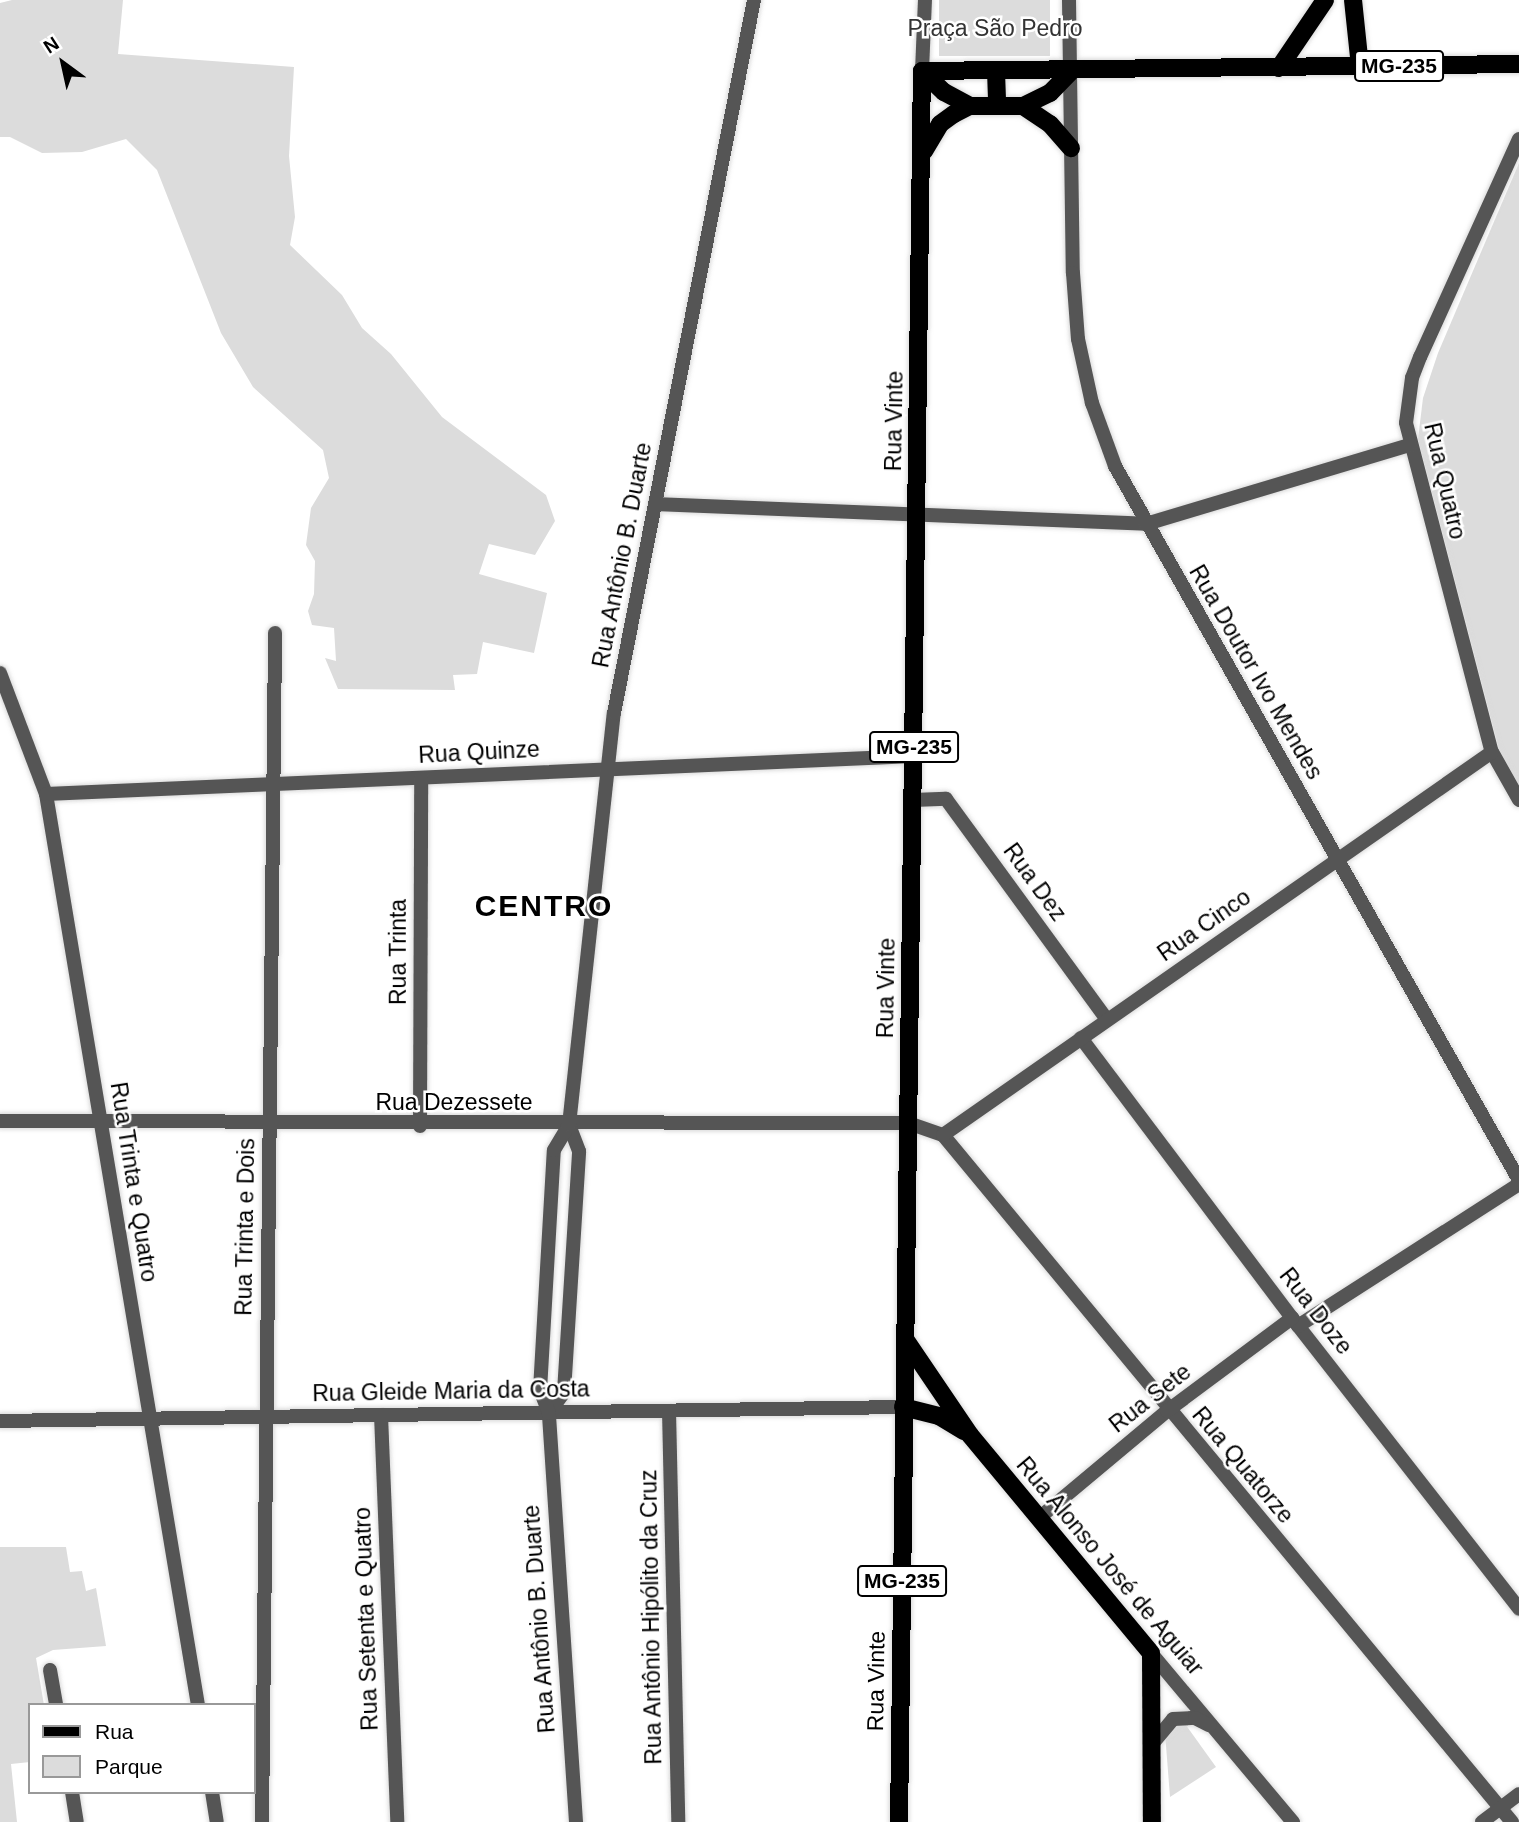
<!DOCTYPE html>
<meta charset="utf-8">
<style>
body{margin:0}
#map{position:relative;width:1519px;height:1822px;overflow:hidden;background:#fff;font-family:Helvetica,sans-serif}
div>[style]{position:absolute}
.green>*{inset:0;background:#dcdcdc;transform-origin:0 0}
.roads{filter:drop-shadow(0 0 2px #dbdbdb) drop-shadow(0 0 2px #dbdbdb)}
.minor>*{height:14px;margin:-7px;padding:0 7px;transform-origin:7px;border-radius:7px;background:#555}
.tertiary>*{height:14px;margin:-7px;padding:0 7px;transform-origin:7px;border-radius:7px;background:#555}
.primary>*{height:18px;margin:-9px;padding:0 9px;transform-origin:9px;border-radius:9px;background:#000}
span{translate:-50% -50%;white-space:nowrap;text-align:center;line-height:1.15;-webkit-text-stroke:5px #fff;paint-order:stroke}
.shield-label span{padding:2px 5px;background:#fff;border:2px solid;border-radius:5px;-webkit-text-stroke-width:0}
.shield-label{font-size:21px;color:#000;font-weight:700}
.park-label{font-size:23px;color:#333}
.street-label{font-size:23px;color:#000}
.district-label{font-size:30px;color:#000;font-weight:700;letter-spacing:2px}
.legend{position:absolute;left:28px;top:1703px;width:228px;height:91px;box-sizing:border-box;background:#fff;border:2px solid #999;margin:0;padding:9px 12px;list-style:none;font-size:21px;color:#000}
.legend li{display:flex;align-items:center;gap:14px;height:35px}
.legend b{width:35px;border:2px solid #999}
.north{position:absolute;left:28px;top:28px;width:70px;height:70px;-webkit-text-stroke:5px #fff;paint-order:stroke;rotate:327deg;font-size:19px;font-weight:700;line-height:28px;text-align:center;color:#000}
.north::after{content:'';display:block;margin:auto;width:24px;height:32px;background:#000;clip-path:polygon(50% 0,100% 100%,50% 72%,0 100%)}
</style>
<div id="map">
<div class="green">
<i style="clip-path:polygon(12px 0,123px 0,118px 54px,294px 67px,289px 156px,295px 217px,290px 245px,342px 295px,362px 328px,391px 354px,442px 417px,546px 495px,555px 521px,535px 555px,489px 544px,479px 574px,547px 593px,534px 653px,483px 642px,477px 674px,453px 675px,455px 690px,338px 689px,325px 658px,336px 661px,334px 628px,312px 625px,308px 611px,314px 594px,315px 561px,306px 545px,311px 508px,329px 478px,323px 450px,253px 387px,221px 333px,157px 170px,126px 139px,82px 152px,42px 153px,10px 137px,0 137px,0 3px)"></i>
<i style="left:939px;top:0;width:111px;height:56px"></i>
<i style="clip-path:polygon(1519px 163px,1519px 785px,1500px 753px,1418px 439px,1423px 398px,1438px 353px)"></i>
<i style="clip-path:polygon(0 1547px,66px 1547px,70px 1572px,82px 1571px,86px 1591px,96px 1588px,106px 1646px,53px 1650px,36px 1658px,44px 1705px,30px 1705px,30px 1762px,11px 1764px,17px 1822px,0 1822px)"></i>
<i style="clip-path:polygon(1183px 1721px,1216px 1767px,1170px 1797px,1165px 1733px)"></i>
</div>
<div class="roads">
<div class="minor">
<i style="left:1519px;top:139px;width:239px;rotate:114.4deg"></i>
<i style="left:1420px;top:357px;width:22px;rotate:111deg"></i>
<i style="left:1412px;top:378px;width:45px;rotate:97.6deg"></i>
<i style="left:1406px;top:423px;width:340px;rotate:75.4deg"></i>
<i style="left:1492px;top:752px;width:55px;rotate:60.6deg"></i>
<i style="left:655px;top:504px;width:491px;rotate:2.3deg"></i>
<i style="left:1146px;top:524px;width:275px;rotate:-16.7deg"></i>
<i style="left:0;top:673px;width:129px;rotate:69.2deg"></i>
<i style="left:46px;top:794px;width:924px;rotate:80.53deg"></i>
<i style="left:46px;top:794px;width:869px;rotate:-2.51deg"></i>
<i style="left:913px;top:800px;width:33px;rotate:-2deg"></i>
<i style="left:946px;top:799px;width:273px;rotate:53.9deg"></i>
<i style="left:1081px;top:1038px;width:351px;rotate:53deg"></i>
<i style="left:1292px;top:1318px;width:369px;rotate:52deg"></i>
<i style="left:0;top:1121px;width:908px;rotate:0.13deg"></i>
<i style="left:908px;top:1123px;width:37px;rotate:19deg"></i>
<i style="left:420px;top:1126px;width:348px;rotate:-89.8deg"></i>
<i style="left:943px;top:1135px;width:892px;rotate:50.37deg"></i>
<i style="left:943px;top:1135px;width:669px;rotate:-34.9deg"></i>
<i style="left:1298px;top:1326px;width:263px;rotate:-32.7deg"></i>
<i style="left:669px;top:1411px;width:411px;rotate:88.7deg"></i>
<i style="left:549px;top:1413px;width:26px;rotate:-54deg"></i>
<i style="left:564px;top:1392px;width:241px;rotate:-86.4deg"></i>
<i style="left:579px;top:1151px;width:28px;rotate:-111deg"></i>
<i style="left:381px;top:1415px;width:407px;rotate:87.7deg"></i>
<i style="left:0;top:1421px;width:903px;rotate:-0.89deg"></i>
<i style="left:1039px;top:1518px;width:167px;rotate:-39.9deg"></i>
<i style="left:1167px;top:1411px;width:156px;rotate:-36.6deg"></i>
<i style="left:1151px;top:1653px;width:221px;rotate:50deg"></i>
<i style="left:50px;top:1670px;width:36px;rotate:80deg"></i>
<i style="left:1153px;top:1743px;width:31px;rotate:-50deg"></i>
<i style="left:1173px;top:1719px;width:22px;rotate:-3deg"></i>
<i style="left:1195px;top:1718px;width:16px;rotate:27deg"></i>
<i style="left:72px;top:1792px;width:30px;rotate:81deg"></i>
<i style="left:212px;top:1792px;width:30px;rotate:81deg"></i>
<i style="left:262px;top:1822px;width:1189px;rotate:-89.37deg"></i>
<i style="left:576px;top:1822px;width:410px;rotate:-93.8deg"></i>
<i style="left:549px;top:1413px;width:25px;rotate:-111deg"></i>
<i style="left:540px;top:1390px;width:240px;rotate:-86.7deg"></i>
<i style="left:554px;top:1150px;width:29px;rotate:-59deg"></i>
<i style="left:569px;top:1125px;width:414px;rotate:-83.8deg"></i>
<i style="left:614px;top:713px;width:727px;rotate:-78.89deg"></i>
<i style="left:1482px;top:1822px;width:46px;rotate:-37.1deg"></i>
</div>
<div class="tertiary">
<i style="left:1069px;top:0;width:273px;rotate:89.2deg"></i>
<i style="left:1073px;top:273px;width:66px;rotate:85.7deg"></i>
<i style="left:1078px;top:339px;width:66px;rotate:77.7deg"></i>
<i style="left:1092px;top:403px;width:67px;rotate:69.9deg"></i>
<i style="left:1115px;top:466px;width:820px;rotate:60.5deg"></i>
<i style="left:922px;top:71px;width:71px;rotate:-87.6deg"></i>
</div>
<div class="primary">
<i style="left:1353px;top:0;width:67px;rotate:84deg"></i>
<i style="left:1279px;top:68px;width:82px;rotate:-55.9deg"></i>
<i style="left:922px;top:71px;width:597px;rotate:-0.67deg"></i>
<i style="left:922px;top:71px;width:30px;rotate:44deg"></i>
<i style="left:944px;top:92px;width:30px;rotate:28deg"></i>
<i style="left:996px;top:71px;width:35px;rotate:88deg"></i>
<i style="left:1023px;top:106px;width:32px;rotate:34deg"></i>
<i style="left:1050px;top:124px;width:32px;rotate:49deg"></i>
<i style="left:924px;top:151px;width:31px;rotate:-59deg"></i>
<i style="left:940px;top:124px;width:17px;rotate:-36deg"></i>
<i style="left:954px;top:114px;width:18px;rotate:-27deg"></i>
<i style="left:970px;top:106px;width:53px"></i>
<i style="left:1023px;top:106px;width:30px;rotate:-26deg"></i>
<i style="left:1050px;top:93px;width:29px;rotate:-46deg"></i>
<i style="left:905px;top:1339px;width:116px;rotate:55.9deg"></i>
<i style="left:970px;top:1435px;width:283px;rotate:50.3deg"></i>
<i style="left:1151px;top:1653px;width:169px;rotate:89.7deg"></i>
<i style="left:903px;top:1407px;width:37px;rotate:14deg"></i>
<i style="left:939px;top:1416px;width:29px;rotate:31deg"></i>
<i style="left:899px;top:1822px;width:1751px;rotate:-89.25deg"></i>
</div>
</div>
<div class="shield-label">
<span style="left:1399px;top:66px">MG-235</span>
<span style="left:914px;top:747px">MG-235</span>
<span style="left:902px;top:1581px">MG-235</span>
</div>
<div class="park-label">
<span style="left:995px;top:28px">Praça São Pedro</span>
</div>
<div class="street-label">
<span style="left:894px;top:421px;rotate:-89deg">Rua Vinte</span>
<span style="left:1445px;top:481px;rotate:77deg">Rua Quatro</span>
<span style="left:622px;top:555px;rotate:-79deg">Rua Antônio B. Duarte</span>
<span style="left:1256px;top:672px;rotate:60deg">Rua Doutor Ivo Mendes</span>
<span style="left:479px;top:752px;rotate:-3deg">Rua Quinze</span>
<span style="left:1035px;top:882px;rotate:54deg">Rua Dez</span>
<span style="left:1204px;top:925px;rotate:-35deg">Rua Cinco</span>
<span style="left:398px;top:952px;rotate:-90deg">Rua Trinta</span>
<span style="left:886px;top:988px;rotate:-89deg">Rua Vinte</span>
<span style="left:454px;top:1102px">Rua Dezessete</span>
<span style="left:134px;top:1182px;rotate:81deg">Rua Trinta e Quatro</span>
<span style="left:245px;top:1227px;rotate:-89deg">Rua Trinta e Dois</span>
<span style="left:1316px;top:1311px;rotate:52deg">Rua Doze</span>
<span style="left:451px;top:1391px;rotate:-1deg">Rua Gleide Maria da Costa</span>
<span style="left:1150px;top:1398px;rotate:-38deg">Rua Sete</span>
<span style="left:1243px;top:1465px;rotate:50deg">Rua Quatorze</span>
<span style="left:1110px;top:1566px;rotate:50deg">Rua Alonso José de Aguiar</span>
<span style="left:651px;top:1617px;rotate:-91deg">Rua Antônio Hipólito da Cruz</span>
<span style="left:366px;top:1619px;rotate:-92deg">Rua Setenta e Quatro</span>
<span style="left:539px;top:1619px;rotate:-94deg">Rua Antônio B. Duarte</span>
<span style="left:876px;top:1681px;rotate:-89deg">Rua Vinte</span>
</div>
<div class="district-label">
<span style="left:544px;top:906px">CENTRO</span>
</div>
<ul class="legend">
<li><b style="height:9px;background:#000"></b>Rua</li>
<li><b style="height:19px;background:#dcdcdc"></b>Parque</li>
</ul>
<div class="north">N</div>
</div>
